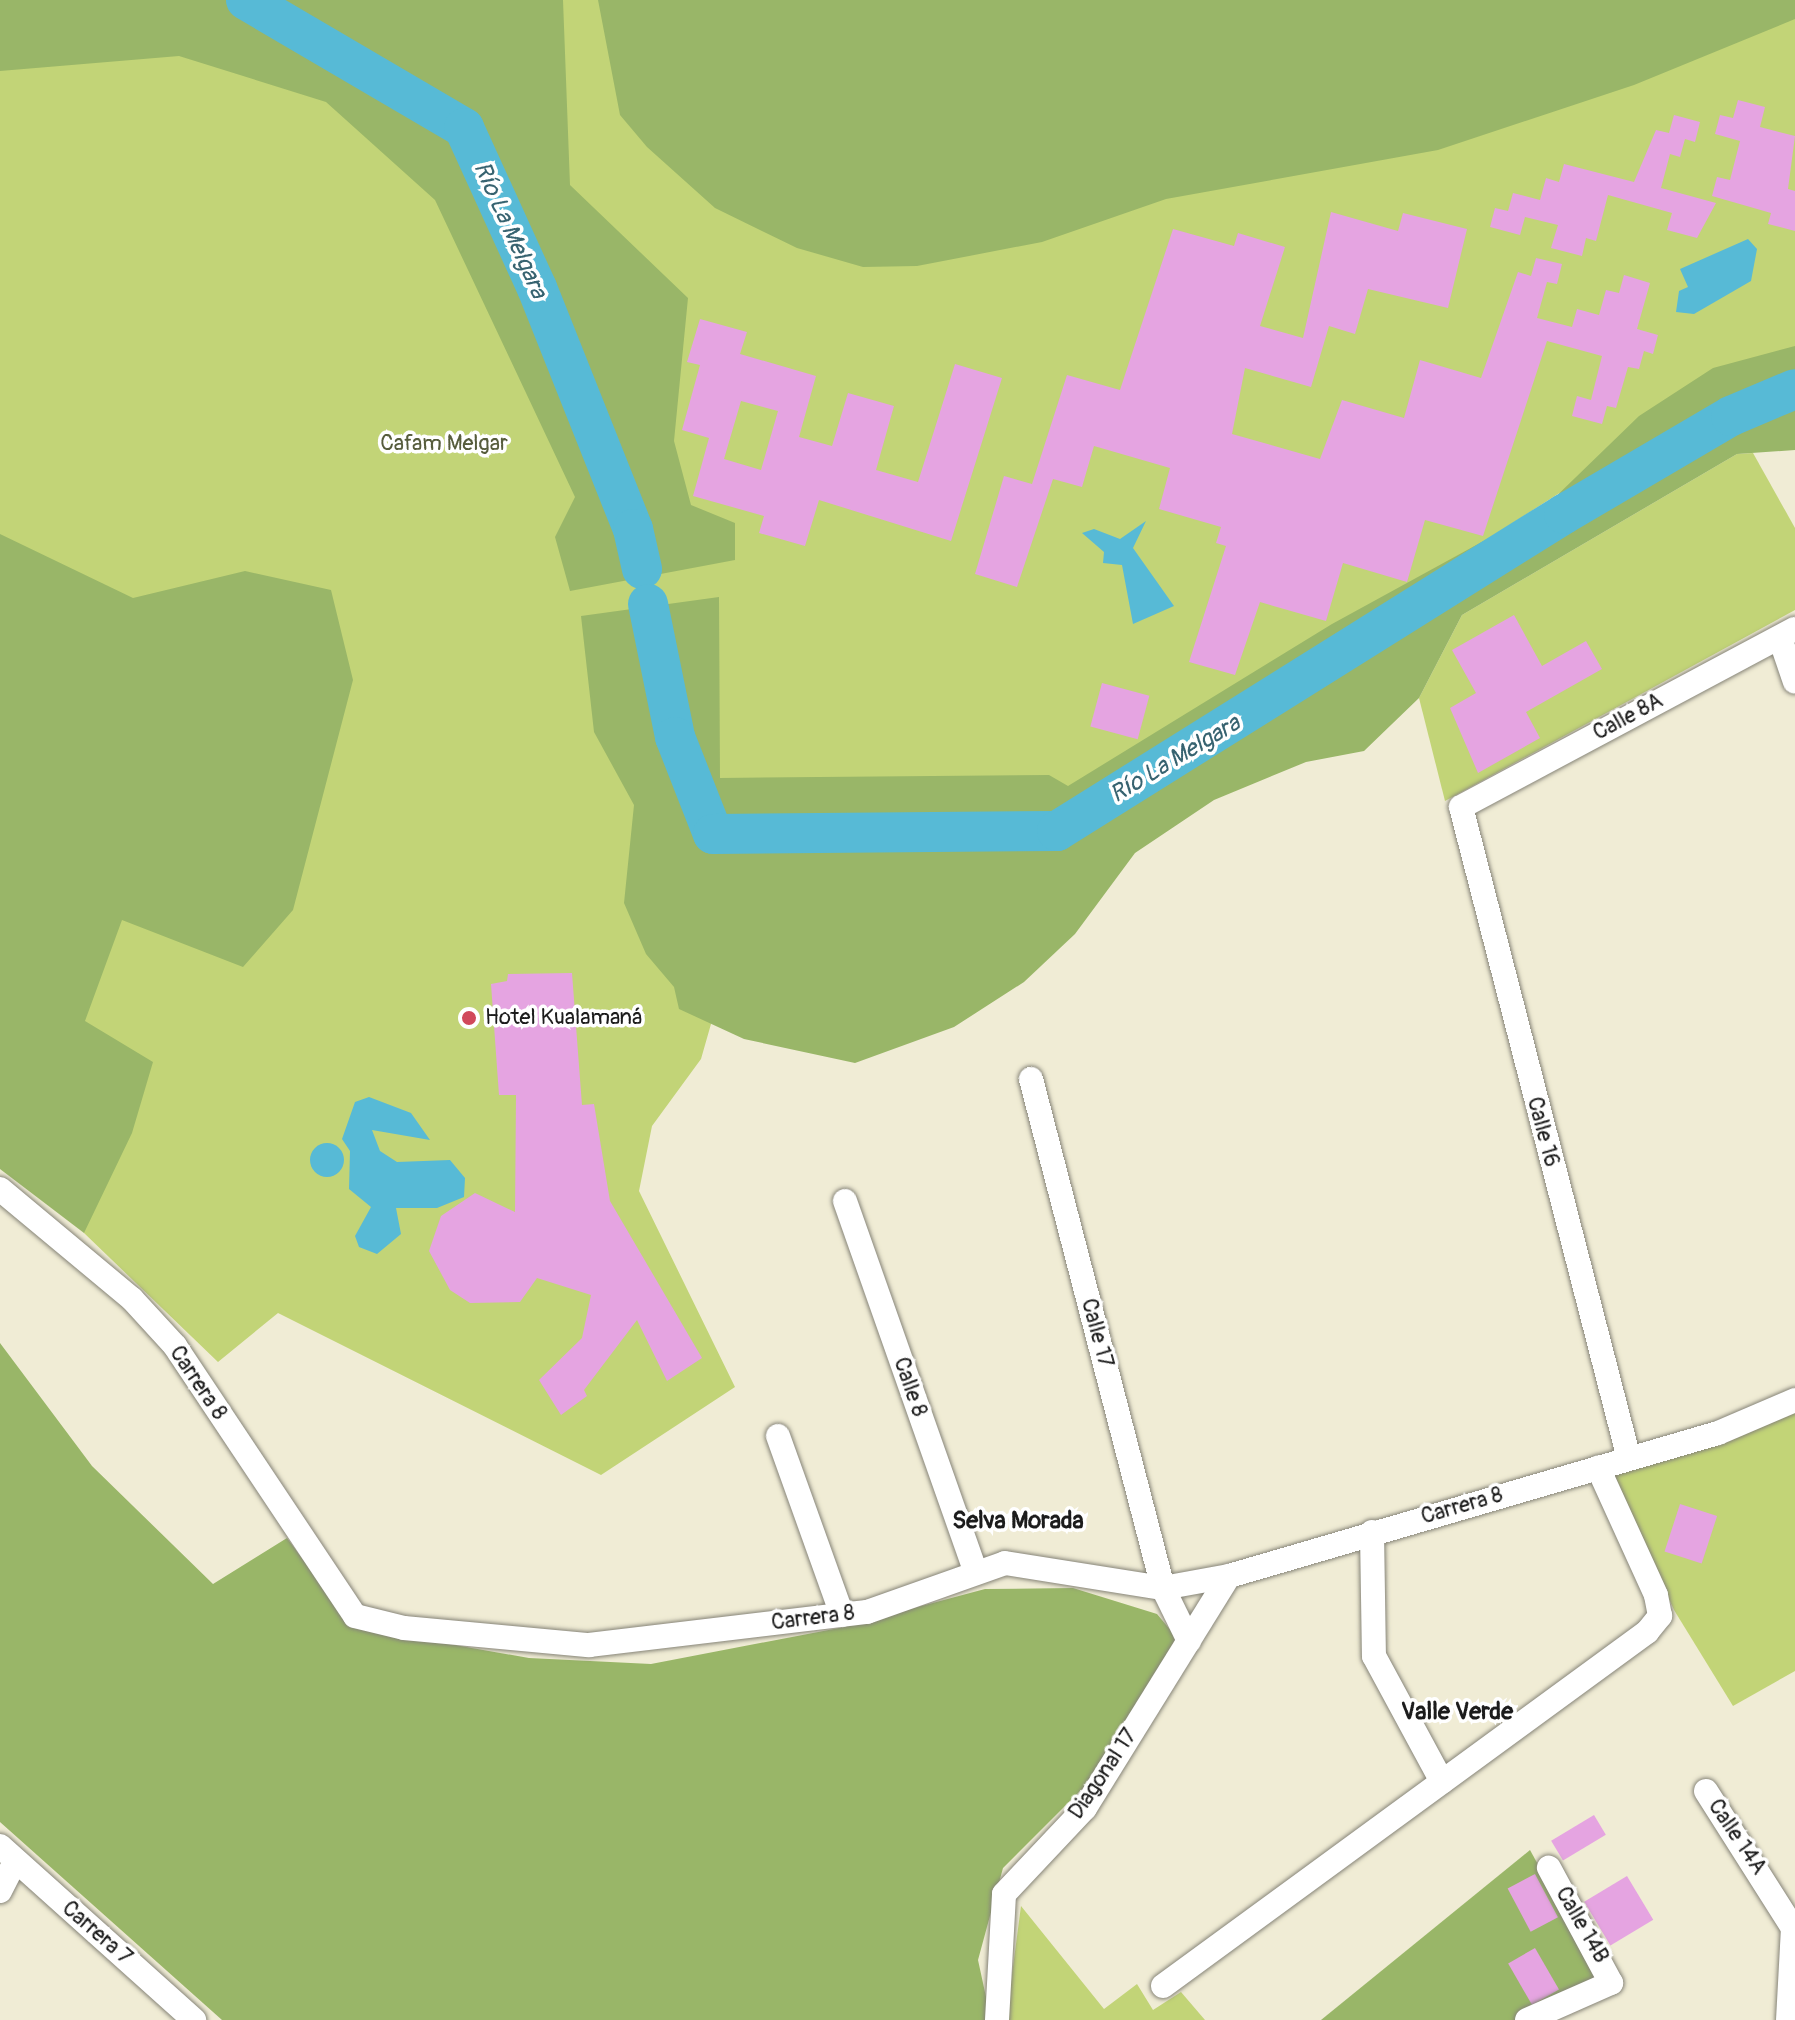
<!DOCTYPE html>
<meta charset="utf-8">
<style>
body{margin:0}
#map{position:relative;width:1795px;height:2020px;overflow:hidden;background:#f0ecd5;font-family:Pangolin,sans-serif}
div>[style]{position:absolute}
.green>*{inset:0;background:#c2d477}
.forest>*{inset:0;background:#99b668}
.water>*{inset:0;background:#57bad6}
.round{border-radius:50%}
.river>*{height:40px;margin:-20px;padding:0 20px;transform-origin:20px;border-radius:20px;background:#57bad6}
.building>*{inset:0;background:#e5a4e1;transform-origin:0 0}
.roads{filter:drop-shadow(0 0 2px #868478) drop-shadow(0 0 2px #868478)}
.minor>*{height:24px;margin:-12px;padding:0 12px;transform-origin:12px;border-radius:12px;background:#fff}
.dots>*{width:22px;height:22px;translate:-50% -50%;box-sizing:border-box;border:4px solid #fff;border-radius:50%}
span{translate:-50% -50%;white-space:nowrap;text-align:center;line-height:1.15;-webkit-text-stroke:7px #fff;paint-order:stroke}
.park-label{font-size:22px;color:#565c3c}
.street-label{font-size:22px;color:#1c1c1c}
.poi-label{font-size:22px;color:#1c1c1c}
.left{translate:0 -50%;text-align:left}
.water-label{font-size:24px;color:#376370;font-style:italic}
.neighbourhood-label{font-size:24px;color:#1c1c1c;font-weight:700}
</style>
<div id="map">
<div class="green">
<i style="clip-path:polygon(0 0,1795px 0,1795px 369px,1561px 492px,1049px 821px,704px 929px,711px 1024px,701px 1059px,652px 1126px,639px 1191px,735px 1387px,601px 1475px,278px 1313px,218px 1362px,84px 1233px,0 856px)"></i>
<i style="clip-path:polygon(1753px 453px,1795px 528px,1795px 610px,1445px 801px,1419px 698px,1462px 615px,1737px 454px)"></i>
<i style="clip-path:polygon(1795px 1409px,1795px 1671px,1733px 1706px,1674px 1610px,1611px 1471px)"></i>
<i style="clip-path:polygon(1021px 1906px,1104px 2009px,1137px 1984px,1153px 2010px,1181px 1992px,1205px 2020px,1006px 2020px)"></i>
</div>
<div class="forest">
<i style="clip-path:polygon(0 0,563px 0,570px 185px,688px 298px,674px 441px,691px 505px,735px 523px,735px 560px,570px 591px,555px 537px,575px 497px,435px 200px,326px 102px,179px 56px,0 71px)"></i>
<i style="clip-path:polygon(598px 0,1795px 0,1795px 19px,1634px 85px,1438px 150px,1166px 199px,1042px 242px,917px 266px,863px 267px,797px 248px,715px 208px,647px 147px,620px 115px)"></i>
<i style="clip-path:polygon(1795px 346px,1795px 450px,1737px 454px,1462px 615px,1419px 698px,1364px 751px,1306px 762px,1214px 800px,1135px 853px,1075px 934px,1024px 982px,954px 1027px,855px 1063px,744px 1039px,679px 1009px,674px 987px,646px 954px,624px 903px,634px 805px,594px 732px,581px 616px,719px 597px,720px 778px,1049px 775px,1068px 786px,1332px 624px,1544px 508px,1639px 416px,1713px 368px)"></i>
<i style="clip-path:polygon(0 534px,133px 598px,245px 571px,331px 590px,353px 680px,293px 910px,243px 967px,122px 920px,85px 1021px,153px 1062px,132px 1133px,84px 1233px,0 1169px)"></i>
<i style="clip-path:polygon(0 1343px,92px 1466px,213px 1584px,287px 1538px,353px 1627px,529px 1658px,651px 1664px,839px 1628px,985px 1589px,1073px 1588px,1157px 1614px,1177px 1638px,1098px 1773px,1003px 1868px,978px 1960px,991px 2020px,222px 2020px,0 1822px)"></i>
<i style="clip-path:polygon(1530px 1850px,1601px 1979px,1520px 2020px,1321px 2020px)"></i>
</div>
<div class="water">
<i style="clip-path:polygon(1748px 239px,1757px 249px,1751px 281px,1694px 314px,1676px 312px,1679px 291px,1688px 287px,1680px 269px)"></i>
<i style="clip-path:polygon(1146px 521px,1133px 548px,1174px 606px,1133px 624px,1122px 565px,1103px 563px,1104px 552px,1082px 533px,1094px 529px,1120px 539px)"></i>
<i style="clip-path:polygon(369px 1097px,411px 1113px,430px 1140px,372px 1130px,380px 1151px,397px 1162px,450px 1160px,465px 1178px,464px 1197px,437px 1208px,396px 1208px,401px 1234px,377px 1254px,359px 1247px,355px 1236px,371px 1207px,349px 1189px,350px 1151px,342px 1139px,355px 1102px)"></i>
<i class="round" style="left:310px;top:1143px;width:34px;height:34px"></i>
</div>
<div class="river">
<i style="left:246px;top:0;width:253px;rotate:30.4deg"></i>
<i style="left:464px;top:128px;width:176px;rotate:65.5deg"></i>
<i style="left:537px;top:288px;width:259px;rotate:68.3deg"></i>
<i style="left:633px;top:529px;width:41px;rotate:77.3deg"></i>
<i style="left:648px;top:604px;width:136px;rotate:78.5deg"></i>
<i style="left:675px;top:737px;width:104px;rotate:68.6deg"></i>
<i style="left:713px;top:834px;width:344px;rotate:-0.5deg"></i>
<i style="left:1057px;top:831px;width:598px;rotate:-32.02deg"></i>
<i style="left:1564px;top:514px;width:194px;rotate:-30.4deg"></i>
<i style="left:1731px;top:416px;width:69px;rotate:-22.9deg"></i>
</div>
<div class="building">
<i style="clip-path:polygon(1738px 100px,1765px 107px,1760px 127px,1795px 136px,1788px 189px,1795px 191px,1795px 231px,1768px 224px,1771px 213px,1712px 196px,1717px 177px,1730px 180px,1740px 141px,1715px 134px,1720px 115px,1733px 118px)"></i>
<i style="clip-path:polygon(1674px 115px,1700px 122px,1695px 142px,1685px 139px,1680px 157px,1670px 154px,1661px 188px,1716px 203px,1697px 238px,1667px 230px,1672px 213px,1608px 195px,1596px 241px,1586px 238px,1582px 256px,1551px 248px,1558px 225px,1525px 217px,1520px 235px,1490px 227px,1495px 208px,1508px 211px,1513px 193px,1540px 200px,1546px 178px,1559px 182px,1564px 164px,1634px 182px,1656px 130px,1669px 133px)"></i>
<i style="clip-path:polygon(1331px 212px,1398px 231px,1403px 213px,1467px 229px,1448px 308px,1368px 289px,1355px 334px,1329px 326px,1311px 387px,1245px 368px,1232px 434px,1320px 459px,1342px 400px,1404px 418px,1420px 360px,1481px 378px,1518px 272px,1531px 276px,1536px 258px,1562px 264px,1557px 284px,1547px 282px,1537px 318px,1572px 327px,1577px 309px,1599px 315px,1606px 290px,1619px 293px,1624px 275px,1650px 283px,1637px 329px,1658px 335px,1653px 354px,1644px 351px,1639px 369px,1628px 367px,1616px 408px,1607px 406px,1602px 424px,1572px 416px,1577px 396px,1591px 400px,1602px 356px,1547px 341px,1483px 536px,1425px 520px,1407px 582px,1343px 563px,1326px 621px,1260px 602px,1235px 675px,1189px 662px,1226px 546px,1216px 543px,1221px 527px,1159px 509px,1170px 468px,1094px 446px,1082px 487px,1053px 479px,1017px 587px,975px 574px,1004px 476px,1032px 484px,1067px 375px,1120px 390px,1173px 229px,1234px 246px,1238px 233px,1285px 247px,1260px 326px,1303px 338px)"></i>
<i style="clip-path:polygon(evenodd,700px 319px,747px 332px,740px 354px,816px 376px,799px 437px,832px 446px,848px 393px,894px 406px,876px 470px,918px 482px,955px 364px,1002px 378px,951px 541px,819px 500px,805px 546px,759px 533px,764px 516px,693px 496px,709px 438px,682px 430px,700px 365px,687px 362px,700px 319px,741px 401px,778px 411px,761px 470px,724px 459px,741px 401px)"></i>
<i style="clip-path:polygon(1514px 615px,1542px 666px,1586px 641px,1602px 669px,1526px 712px,1540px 738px,1478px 773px,1450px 708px,1476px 693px,1452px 650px)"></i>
<i style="left:1102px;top:683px;width:49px;height:45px;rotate:15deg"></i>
<i style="clip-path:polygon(572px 973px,582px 1105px,594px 1104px,610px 1201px,702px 1358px,667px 1381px,637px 1320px,584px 1390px,587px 1396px,561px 1415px,539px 1380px,582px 1338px,591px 1295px,537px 1278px,520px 1302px,470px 1303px,450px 1290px,429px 1251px,441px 1216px,475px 1193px,515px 1212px,516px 1095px,499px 1095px,491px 984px,507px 981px,508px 974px)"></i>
<i style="left:1680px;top:1504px;width:39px;height:50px;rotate:18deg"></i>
<i style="left:1594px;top:1815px;width:23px;height:50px;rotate:59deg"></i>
<i style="left:1535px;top:1874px;width:49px;height:31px;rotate:62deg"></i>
<i style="left:1627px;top:1876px;width:51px;height:50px;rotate:59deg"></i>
<i style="left:1535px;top:1948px;width:48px;height:31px;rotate:60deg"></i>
</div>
<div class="roads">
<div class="minor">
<i style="left:1780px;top:638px;width:46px;rotate:71.2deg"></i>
<i style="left:1031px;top:1079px;width:526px;rotate:75.46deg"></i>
<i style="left:1163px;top:1588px;width:59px;rotate:63.9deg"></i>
<i style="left:0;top:1189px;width:172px;rotate:39.8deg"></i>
<i style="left:132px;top:1299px;width:64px;rotate:47.5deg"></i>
<i style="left:175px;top:1346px;width:324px;rotate:56.3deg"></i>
<i style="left:355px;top:1616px;width:50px;rotate:13.8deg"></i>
<i style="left:404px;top:1628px;width:186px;rotate:5.3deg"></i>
<i style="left:589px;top:1645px;width:280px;rotate:-6.8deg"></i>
<i style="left:867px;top:1612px;width:146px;rotate:-19.5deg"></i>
<i style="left:1005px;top:1563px;width:160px;rotate:9deg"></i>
<i style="left:1163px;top:1588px;width:67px;rotate:-10.3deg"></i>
<i style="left:1229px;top:1576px;width:509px;rotate:-16.3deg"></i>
<i style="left:1718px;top:1433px;width:84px;rotate:-23.2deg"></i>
<i style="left:845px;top:1201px;width:393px;rotate:70.6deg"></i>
<i style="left:778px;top:1436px;width:190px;rotate:70.3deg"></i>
<i style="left:1628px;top:1455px;width:669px;rotate:-104.45deg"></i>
<i style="left:1461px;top:807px;width:378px;rotate:-28.1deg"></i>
<i style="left:1372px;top:1532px;width:124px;rotate:89.1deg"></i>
<i style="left:1374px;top:1656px;width:143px;rotate:61.6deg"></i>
<i style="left:1706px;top:1791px;width:162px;rotate:57.6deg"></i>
<i style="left:1793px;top:1928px;width:92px;rotate:93.1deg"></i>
<i style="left:0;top:1846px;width:261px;rotate:41.9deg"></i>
<i style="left:0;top:1891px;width:33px;rotate:-63deg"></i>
<i style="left:1163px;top:1986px;width:600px;rotate:-36.18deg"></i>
<i style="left:1647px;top:1632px;width:21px;rotate:-51deg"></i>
<i style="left:1660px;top:1616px;width:21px;rotate:-101deg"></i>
<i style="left:1656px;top:1595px;width:140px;rotate:-114.5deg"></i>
<i style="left:997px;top:2020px;width:126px;rotate:-86.8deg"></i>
<i style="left:1004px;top:1894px;width:118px;rotate:-46.7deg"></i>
<i style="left:1085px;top:1808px;width:273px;rotate:-58.2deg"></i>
<i style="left:1527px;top:2020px;width:92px;rotate:-23.8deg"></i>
<i style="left:1611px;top:1983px;width:131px;rotate:-118.3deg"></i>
</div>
</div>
<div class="dots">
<i style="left:469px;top:1018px;background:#d1495b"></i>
</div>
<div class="park-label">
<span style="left:444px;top:444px">Cafam Melgar</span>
</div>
<div class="street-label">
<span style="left:1628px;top:717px;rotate:-28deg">Calle 8A</span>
<span style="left:1543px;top:1132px;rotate:75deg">Calle 16</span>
<span style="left:1097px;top:1333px;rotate:75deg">Calle 17</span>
<span style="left:198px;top:1383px;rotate:56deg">Carrera 8</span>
<span style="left:910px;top:1387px;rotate:71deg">Calle 8</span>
<span style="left:1462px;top:1506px;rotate:-16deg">Carrera 8</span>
<span style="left:813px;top:1618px;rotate:-7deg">Carrera 8</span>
<span style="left:1103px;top:1774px;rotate:-56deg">Diagonal 17</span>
<span style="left:1737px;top:1837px;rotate:56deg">Calle 14A</span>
<span style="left:1582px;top:1925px;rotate:60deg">Calle 14B</span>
<span style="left:97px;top:1933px;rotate:41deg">Carrera 7</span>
</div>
<div class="poi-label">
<span class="left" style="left:485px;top:1018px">Hotel Kualamaná</span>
</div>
<div class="water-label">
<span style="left:510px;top:230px;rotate:66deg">Río La Melgara</span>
<span style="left:1175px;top:759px;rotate:-31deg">Río La Melgara</span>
</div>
<div class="neighbourhood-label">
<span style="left:1018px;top:1521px">Selva Morada</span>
<span style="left:1457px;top:1712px">Valle Verde</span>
</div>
</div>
